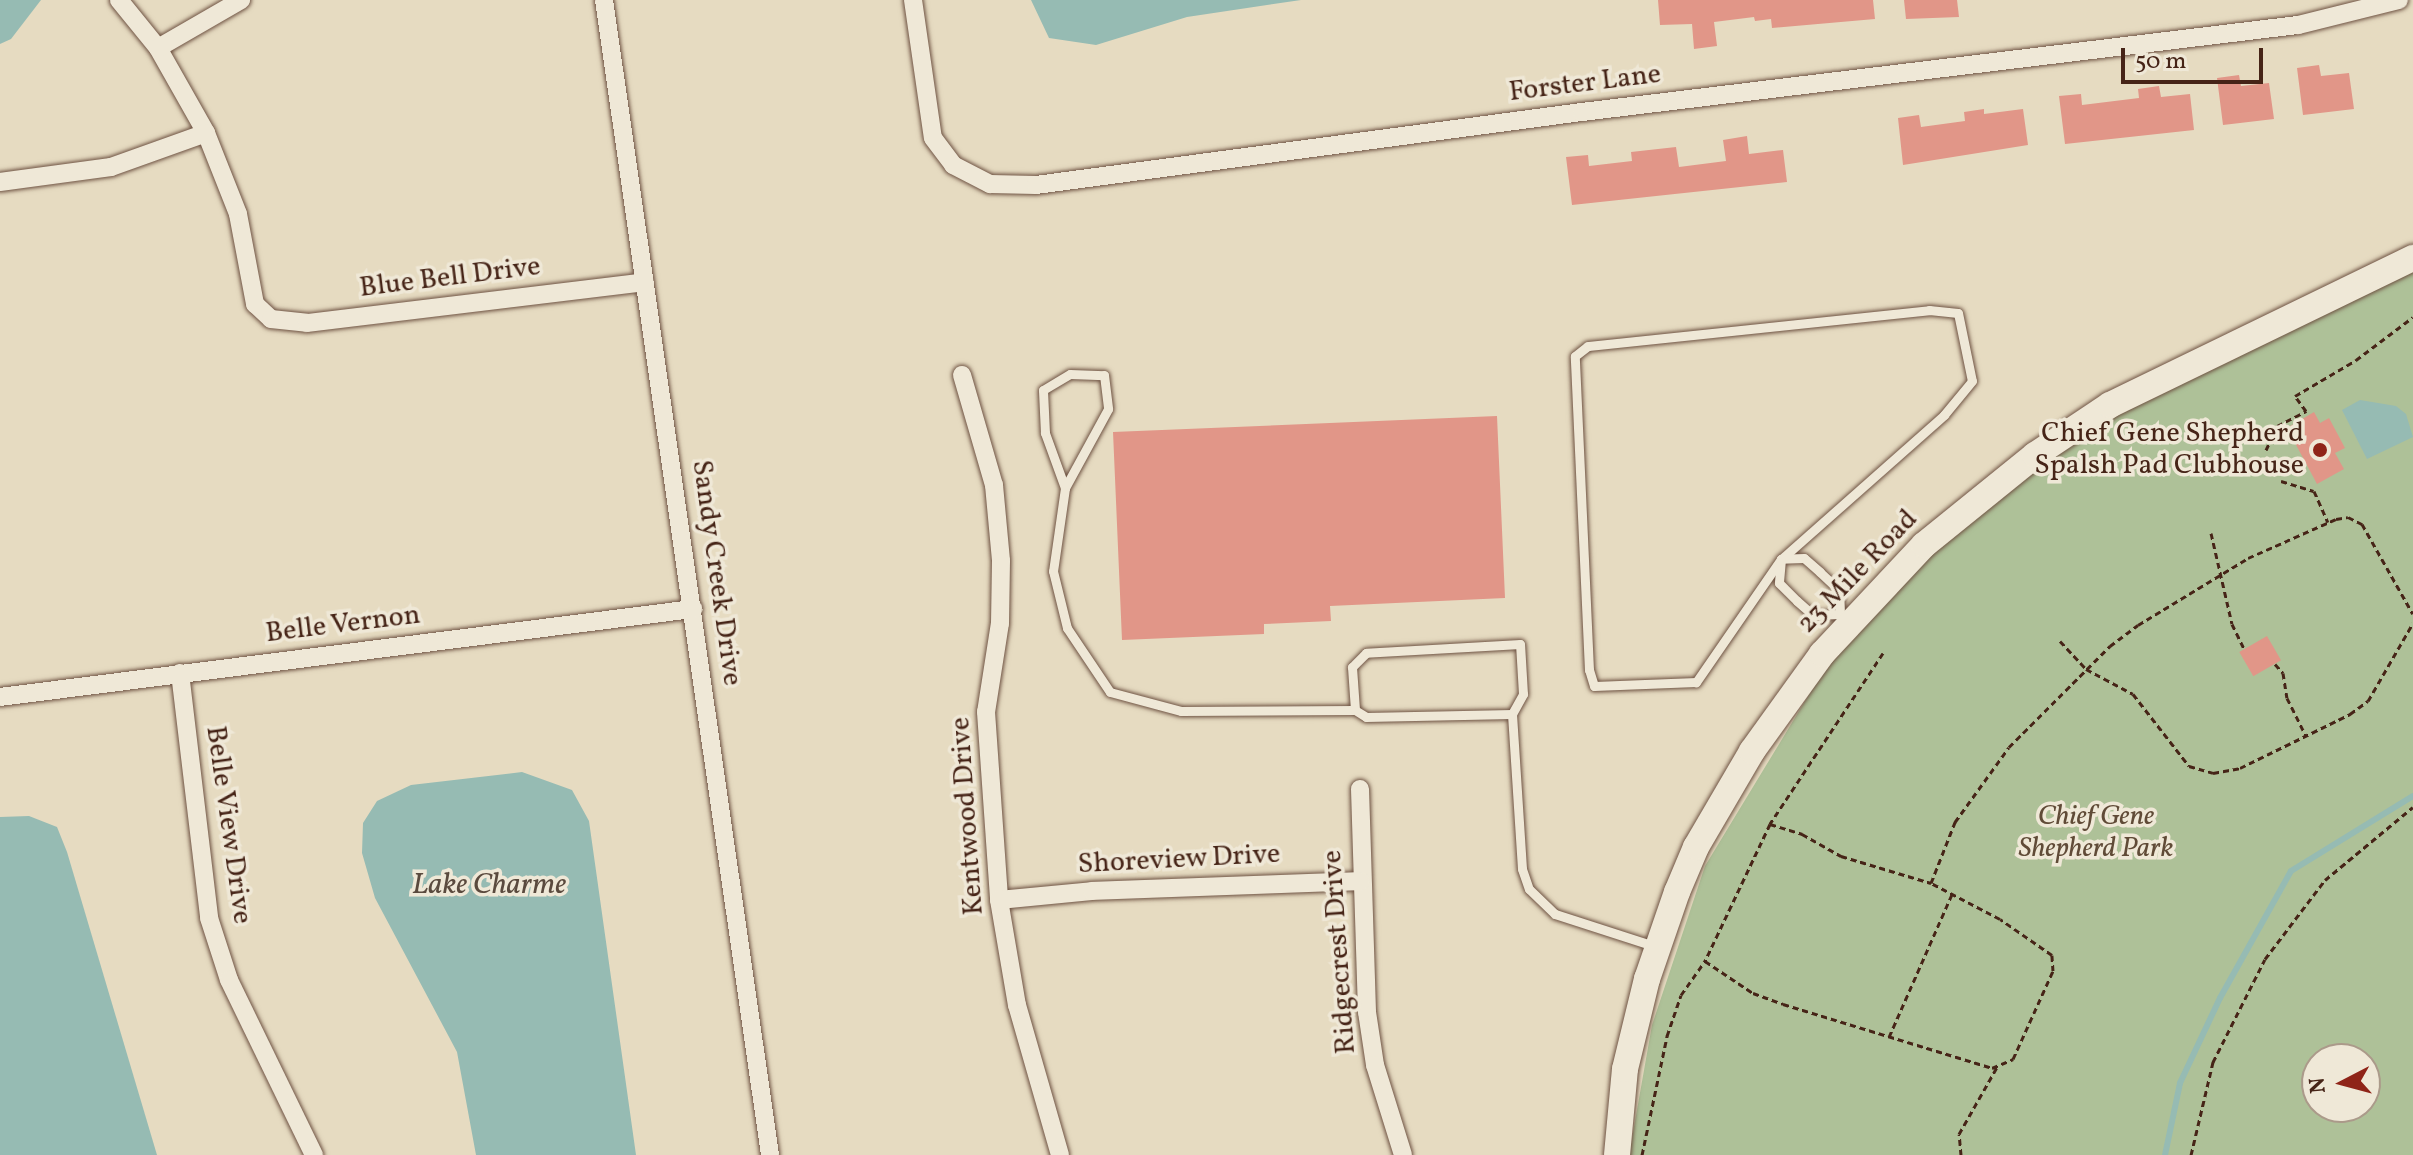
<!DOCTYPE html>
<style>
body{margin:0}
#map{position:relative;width:2413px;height:1155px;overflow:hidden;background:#e6dbc1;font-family:Vollkorn,serif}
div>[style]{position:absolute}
.green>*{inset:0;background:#aec198}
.water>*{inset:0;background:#96bbb3}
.stream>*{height:6px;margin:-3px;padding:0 3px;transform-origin:3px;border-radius:3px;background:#96bbb3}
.building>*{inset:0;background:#e19688;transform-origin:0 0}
.path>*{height:3px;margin-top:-1.5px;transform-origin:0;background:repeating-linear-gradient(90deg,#462417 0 6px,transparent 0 10px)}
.roads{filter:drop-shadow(0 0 2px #6e5242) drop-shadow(0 0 2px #6e5242)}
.service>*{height:9px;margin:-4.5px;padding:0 4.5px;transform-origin:4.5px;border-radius:4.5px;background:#efe8d7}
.minor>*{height:18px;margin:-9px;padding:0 9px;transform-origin:9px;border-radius:9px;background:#efe8d7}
.secondary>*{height:26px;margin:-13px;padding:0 13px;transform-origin:13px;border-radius:13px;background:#efe8d7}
.dots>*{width:22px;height:22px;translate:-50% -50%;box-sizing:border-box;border:4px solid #efe8d7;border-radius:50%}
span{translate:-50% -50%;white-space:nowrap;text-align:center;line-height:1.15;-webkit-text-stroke:7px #efe8d7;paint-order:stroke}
.street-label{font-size:28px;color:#462417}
.poi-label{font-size:28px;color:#462417}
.right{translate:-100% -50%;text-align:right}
.park-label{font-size:28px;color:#604b37;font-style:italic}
.water-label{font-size:30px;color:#5a4a3e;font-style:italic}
.north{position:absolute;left:2301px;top:1043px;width:80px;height:80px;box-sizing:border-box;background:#efe8d7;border:2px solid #ab9a8a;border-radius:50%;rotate:264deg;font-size:22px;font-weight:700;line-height:32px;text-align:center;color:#462417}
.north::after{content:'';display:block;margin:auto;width:28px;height:36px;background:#8f2418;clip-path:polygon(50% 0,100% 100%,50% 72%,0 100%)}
.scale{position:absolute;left:2121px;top:48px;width:142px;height:36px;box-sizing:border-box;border:4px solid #462417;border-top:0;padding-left:10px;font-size:24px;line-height:28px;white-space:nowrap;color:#462417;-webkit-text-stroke:6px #efe8d7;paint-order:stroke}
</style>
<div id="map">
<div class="green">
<i style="clip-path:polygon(evenodd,2413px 267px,2413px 1155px,1629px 1155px,1652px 1025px,1705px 866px,1830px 660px,1881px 600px,1996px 495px,2115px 411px,2413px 267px,2317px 1059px,2365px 1059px,2365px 1107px,2317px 1107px,2317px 1059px)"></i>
</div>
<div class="water">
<i style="clip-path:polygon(0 0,41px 0,11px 39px,0 44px)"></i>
<i style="clip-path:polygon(1031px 0,1301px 0,1187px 17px,1096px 45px,1049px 38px)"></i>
<i style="clip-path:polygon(2360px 400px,2396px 406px,2406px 414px,2413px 437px,2367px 459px,2342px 410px)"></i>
<i style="clip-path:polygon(522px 772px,572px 790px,589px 821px,636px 1155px,476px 1155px,457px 1052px,375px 898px,362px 853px,363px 823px,377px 801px,411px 785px)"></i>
<i style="clip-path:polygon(29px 816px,57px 827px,67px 852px,157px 1155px,0 1155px,0 817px)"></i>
</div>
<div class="stream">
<i style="left:2165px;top:1155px;width:74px;rotate:-78.2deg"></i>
<i style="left:2180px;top:1083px;width:94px;rotate:-64.8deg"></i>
<i style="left:2220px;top:998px;width:145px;rotate:-60.8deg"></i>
<i style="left:2291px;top:871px;width:143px;rotate:-31.6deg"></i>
</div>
<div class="building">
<i style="clip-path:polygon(1658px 0,1873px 0,1875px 19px,1772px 28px,1771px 19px,1755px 21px,1754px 17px,1714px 22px,1717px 46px,1694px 49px,1692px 24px,1660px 25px)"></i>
<i style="clip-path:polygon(1904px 0,1957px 0,1959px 17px,1906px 19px)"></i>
<i style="clip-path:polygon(2319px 65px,2321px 76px,2349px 73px,2354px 109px,2303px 115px,2297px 68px)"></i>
<i style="clip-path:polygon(2239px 75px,2241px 86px,2269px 83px,2274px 119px,2223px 125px,2217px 78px)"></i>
<i style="clip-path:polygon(2159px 86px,2161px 97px,2190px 94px,2194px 130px,2065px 144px,2059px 96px,2081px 94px,2082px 105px,2139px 98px,2138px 89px)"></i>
<i style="clip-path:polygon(1984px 109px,1984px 114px,2023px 109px,2028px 145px,1903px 165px,1898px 118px,1919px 115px,1921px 127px,1965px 121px,1964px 112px)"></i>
<i style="clip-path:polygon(1747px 136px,1749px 154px,1783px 150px,1787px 182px,1572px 205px,1566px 157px,1588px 155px,1589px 166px,1632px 161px,1631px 152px,1676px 147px,1679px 167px,1726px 161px,1723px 140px)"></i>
<i style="clip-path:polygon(2314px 412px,2320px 423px,2329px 418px,2345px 448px,2335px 453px,2344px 469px,2317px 484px,2287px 428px)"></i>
<i style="clip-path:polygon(1497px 416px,1505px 598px,1330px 606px,1331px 621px,1264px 624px,1264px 634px,1122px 640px,1113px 432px)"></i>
<i style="left:2267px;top:636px;width:28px;height:32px;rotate:60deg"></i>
</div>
<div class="path">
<i style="left:2266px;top:450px;width:26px;rotate:-65deg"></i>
<i style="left:2277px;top:426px;width:33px;rotate:-27deg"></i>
<i style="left:2306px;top:411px;width:19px;rotate:-126deg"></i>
<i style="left:2295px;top:396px;width:71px;rotate:-30.5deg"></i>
<i style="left:2356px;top:360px;width:71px;rotate:-37deg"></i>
<i style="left:2281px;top:481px;width:34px;rotate:17deg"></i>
<i style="left:2314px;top:491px;width:34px;rotate:66deg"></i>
<i style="left:2211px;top:533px;width:93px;rotate:77deg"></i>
<i style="left:2232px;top:624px;width:28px;rotate:64deg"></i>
<i style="left:2060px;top:641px;width:38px;rotate:47deg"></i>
<i style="left:2086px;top:669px;width:53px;rotate:28deg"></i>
<i style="left:2133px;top:694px;width:91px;rotate:52.1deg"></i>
<i style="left:2189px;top:766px;width:25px;rotate:16deg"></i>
<i style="left:2213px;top:773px;width:27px;rotate:-10deg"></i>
<i style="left:2240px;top:768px;width:123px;rotate:-26.1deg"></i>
<i style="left:2350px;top:714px;width:22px;rotate:-36deg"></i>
<i style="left:2368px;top:701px;width:90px;rotate:-60deg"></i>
<i style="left:1883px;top:653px;width:205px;rotate:123.5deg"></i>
<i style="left:1770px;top:824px;width:152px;rotate:115.4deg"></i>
<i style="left:1705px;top:961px;width:58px;rotate:33.7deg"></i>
<i style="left:1753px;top:993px;width:32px;rotate:20deg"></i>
<i style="left:1783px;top:1004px;width:219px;rotate:17deg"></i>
<i style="left:1992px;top:1068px;width:23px;rotate:-23deg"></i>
<i style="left:2013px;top:1059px;width:97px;rotate:-65.6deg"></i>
<i style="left:2053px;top:971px;width:16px;rotate:-94deg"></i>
<i style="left:2052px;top:955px;width:63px;rotate:-145.3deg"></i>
<i style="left:2000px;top:919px;width:78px;rotate:-152.4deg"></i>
<i style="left:1931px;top:883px;width:66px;rotate:-68.5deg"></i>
<i style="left:1955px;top:822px;width:92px;rotate:-54.2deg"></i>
<i style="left:2009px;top:747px;width:143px;rotate:-45deg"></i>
<i style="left:2110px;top:646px;width:35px;rotate:-37deg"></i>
<i style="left:2138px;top:625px;width:129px;rotate:-31.3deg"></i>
<i style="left:2248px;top:558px;width:96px;rotate:-23.9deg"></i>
<i style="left:2336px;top:519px;width:12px;rotate:-9deg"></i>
<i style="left:2348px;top:517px;width:16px;rotate:27deg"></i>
<i style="left:2362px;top:524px;width:103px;rotate:60.5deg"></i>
<i style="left:2275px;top:664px;width:12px;rotate:48deg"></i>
<i style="left:2283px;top:673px;width:25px;rotate:81deg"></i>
<i style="left:2287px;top:698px;width:42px;rotate:63.4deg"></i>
<i style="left:1770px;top:824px;width:34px;rotate:17deg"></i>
<i style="left:1802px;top:834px;width:45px;rotate:29.4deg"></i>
<i style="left:1841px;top:856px;width:94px;rotate:16.7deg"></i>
<i style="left:1889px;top:1037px;width:156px;rotate:-66.2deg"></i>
<i style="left:1642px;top:1155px;width:122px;rotate:-78.1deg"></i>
<i style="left:1667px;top:1036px;width:43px;rotate:-71.1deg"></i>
<i style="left:1681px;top:995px;width:42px;rotate:-54.8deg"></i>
<i style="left:1961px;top:1155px;width:21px;rotate:-95deg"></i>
<i style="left:1959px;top:1134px;width:77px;rotate:-60.4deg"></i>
<i style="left:2191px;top:1155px;width:96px;rotate:-76.7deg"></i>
<i style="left:2213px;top:1062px;width:115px;rotate:-63.2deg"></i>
<i style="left:2265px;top:959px;width:99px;rotate:-52.8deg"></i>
<i style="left:2325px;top:880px;width:114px;rotate:-39.7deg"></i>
</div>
<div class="roads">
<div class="service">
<i style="left:1929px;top:310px;width:29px;rotate:6deg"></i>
<i style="left:1958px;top:313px;width:69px;rotate:78.4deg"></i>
<i style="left:1972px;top:381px;width:44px;rotate:129.5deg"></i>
<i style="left:1944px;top:415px;width:217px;rotate:138.5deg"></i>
<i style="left:1781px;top:559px;width:150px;rotate:124.6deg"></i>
<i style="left:1696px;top:682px;width:102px;rotate:177.8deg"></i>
<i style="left:1594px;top:686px;width:17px;rotate:-107deg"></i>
<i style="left:1589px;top:670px;width:314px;rotate:-92.6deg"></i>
<i style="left:1575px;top:356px;width:16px;rotate:-38deg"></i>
<i style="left:1588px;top:346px;width:343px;rotate:-6deg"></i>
<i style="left:1065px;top:488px;width:59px;rotate:-110deg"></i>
<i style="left:1045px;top:433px;width:43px;rotate:-92.7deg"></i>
<i style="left:1043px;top:390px;width:31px;rotate:-31deg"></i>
<i style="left:1070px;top:374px;width:34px;rotate:2deg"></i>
<i style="left:1104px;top:375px;width:34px;rotate:83deg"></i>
<i style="left:1108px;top:409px;width:90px;rotate:118.6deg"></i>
<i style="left:1065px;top:488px;width:84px;rotate:98.2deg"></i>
<i style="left:1053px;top:571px;width:59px;rotate:76.2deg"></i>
<i style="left:1067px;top:628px;width:77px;rotate:56.1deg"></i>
<i style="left:1110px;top:692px;width:73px;rotate:15deg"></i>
<i style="left:1181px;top:711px;width:174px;rotate:-0.3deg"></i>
<i style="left:1840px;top:614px;width:24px;rotate:-92deg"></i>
<i style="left:1839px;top:590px;width:26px;rotate:-137deg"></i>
<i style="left:1820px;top:572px;width:21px;rotate:-139deg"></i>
<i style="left:1804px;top:558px;width:23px;rotate:178deg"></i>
<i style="left:1781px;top:559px;width:24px;rotate:95deg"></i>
<i style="left:1779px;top:583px;width:25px;rotate:45deg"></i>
<i style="left:1797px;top:601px;width:21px;rotate:41deg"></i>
<i style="left:1813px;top:615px;width:27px;rotate:-2deg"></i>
<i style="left:1840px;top:614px;width:13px;rotate:39deg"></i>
<i style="left:1512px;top:714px;width:23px;rotate:-61deg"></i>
<i style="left:1523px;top:694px;width:50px;rotate:-93.4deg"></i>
<i style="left:1520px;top:644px;width:154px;rotate:176.7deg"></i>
<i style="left:1366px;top:653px;width:20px;rotate:135deg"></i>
<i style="left:1352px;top:667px;width:43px;rotate:86deg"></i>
<i style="left:1355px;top:710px;width:13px;rotate:32deg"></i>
<i style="left:1366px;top:717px;width:146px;rotate:-1.2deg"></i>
<i style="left:1512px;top:714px;width:155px;rotate:86.3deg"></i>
<i style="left:1522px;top:869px;width:21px;rotate:71deg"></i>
<i style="left:1529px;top:889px;width:36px;rotate:44deg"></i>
<i style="left:1555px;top:914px;width:104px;rotate:17.9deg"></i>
</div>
<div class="minor">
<i style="left:119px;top:0;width:62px;rotate:50.9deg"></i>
<i style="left:158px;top:48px;width:98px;rotate:60.5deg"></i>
<i style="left:206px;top:133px;width:87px;rotate:68.4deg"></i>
<i style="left:238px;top:214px;width:92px;rotate:79.3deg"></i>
<i style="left:255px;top:304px;width:22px;rotate:43deg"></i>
<i style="left:271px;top:319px;width:36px;rotate:6deg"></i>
<i style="left:307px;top:323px;width:340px;rotate:-6.9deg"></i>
<i style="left:604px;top:0;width:1167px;rotate:81.82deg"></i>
<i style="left:913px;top:0;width:139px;rotate:81.8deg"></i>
<i style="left:933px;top:138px;width:34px;rotate:53deg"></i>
<i style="left:953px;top:165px;width:42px;rotate:27.2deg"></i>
<i style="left:990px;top:184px;width:46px;rotate:1.2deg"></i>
<i style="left:1036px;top:185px;width:551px;rotate:-7.62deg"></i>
<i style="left:1582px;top:112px;width:721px;rotate:-6.93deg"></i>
<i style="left:2298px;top:25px;width:104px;rotate:-13.9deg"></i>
<i style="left:158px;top:48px;width:96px;rotate:-30deg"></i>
<i style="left:0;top:182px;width:112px;rotate:-7.7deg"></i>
<i style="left:111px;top:167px;width:101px;rotate:-19.7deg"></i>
<i style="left:962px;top:375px;width:115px;rotate:73.8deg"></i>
<i style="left:994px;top:485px;width:76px;rotate:84.7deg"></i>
<i style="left:1001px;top:561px;width:62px;rotate:90.9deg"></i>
<i style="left:1000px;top:623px;width:90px;rotate:98.9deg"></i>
<i style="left:986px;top:712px;width:188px;rotate:86deg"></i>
<i style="left:999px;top:900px;width:107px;rotate:80.3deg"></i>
<i style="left:1017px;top:1005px;width:156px;rotate:74deg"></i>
<i style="left:180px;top:673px;width:247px;rotate:83.2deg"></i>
<i style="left:209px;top:918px;width:65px;rotate:72.1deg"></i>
<i style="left:229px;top:980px;width:195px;rotate:64.1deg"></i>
<i style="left:0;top:697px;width:699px;rotate:-7.24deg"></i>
<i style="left:1360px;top:789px;width:223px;rotate:88.2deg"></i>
<i style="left:1367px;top:1012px;width:54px;rotate:81.4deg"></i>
<i style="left:1375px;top:1065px;width:94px;rotate:72.7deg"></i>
<i style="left:999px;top:900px;width:93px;rotate:-5.5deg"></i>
<i style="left:1092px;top:891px;width:269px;rotate:-2.1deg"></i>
</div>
<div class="secondary">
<i style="left:1617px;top:1155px;width:86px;rotate:-84.7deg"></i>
<i style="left:1625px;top:1069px;width:93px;rotate:-76.3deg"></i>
<i style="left:1647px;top:979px;width:92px;rotate:-71deg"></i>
<i style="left:1677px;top:892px;width:49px;rotate:-67.1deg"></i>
<i style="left:1696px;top:847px;width:111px;rotate:-59.7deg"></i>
<i style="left:1752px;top:751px;width:120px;rotate:-54.2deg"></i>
<i style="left:1822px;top:654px;width:149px;rotate:-46.9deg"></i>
<i style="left:1924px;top:545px;width:143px;rotate:-39deg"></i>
<i style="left:2035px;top:455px;width:90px;rotate:-33.7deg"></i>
<i style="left:2110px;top:405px;width:337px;rotate:-25.9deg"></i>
</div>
</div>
<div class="dots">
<i style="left:2320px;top:450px;background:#8f2418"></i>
</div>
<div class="street-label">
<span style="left:1585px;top:84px;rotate:-7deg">Forster Lane</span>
<span style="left:450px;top:278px;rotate:-7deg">Blue Bell Drive</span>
<span style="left:1858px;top:572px;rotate:-46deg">23 Mile Road</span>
<span style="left:716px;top:573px;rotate:82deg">Sandy Creek Drive</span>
<span style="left:343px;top:625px;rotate:-7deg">Belle Vernon</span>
<span style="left:968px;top:816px;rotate:-94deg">Kentwood Drive</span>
<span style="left:228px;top:825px;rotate:82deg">Belle View Drive</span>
<span style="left:1179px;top:860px;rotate:-3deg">Shoreview Drive</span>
<span style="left:1340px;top:952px;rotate:-94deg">Ridgecrest Drive</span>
</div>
<div class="poi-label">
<span class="right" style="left:2304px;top:450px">Chief Gene Shepherd<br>Spalsh Pad Clubhouse</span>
</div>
<div class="park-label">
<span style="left:2096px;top:833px">Chief Gene<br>Shepherd Park</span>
</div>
<div class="water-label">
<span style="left:489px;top:885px">Lake Charme</span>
</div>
<div class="north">N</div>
<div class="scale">50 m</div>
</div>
